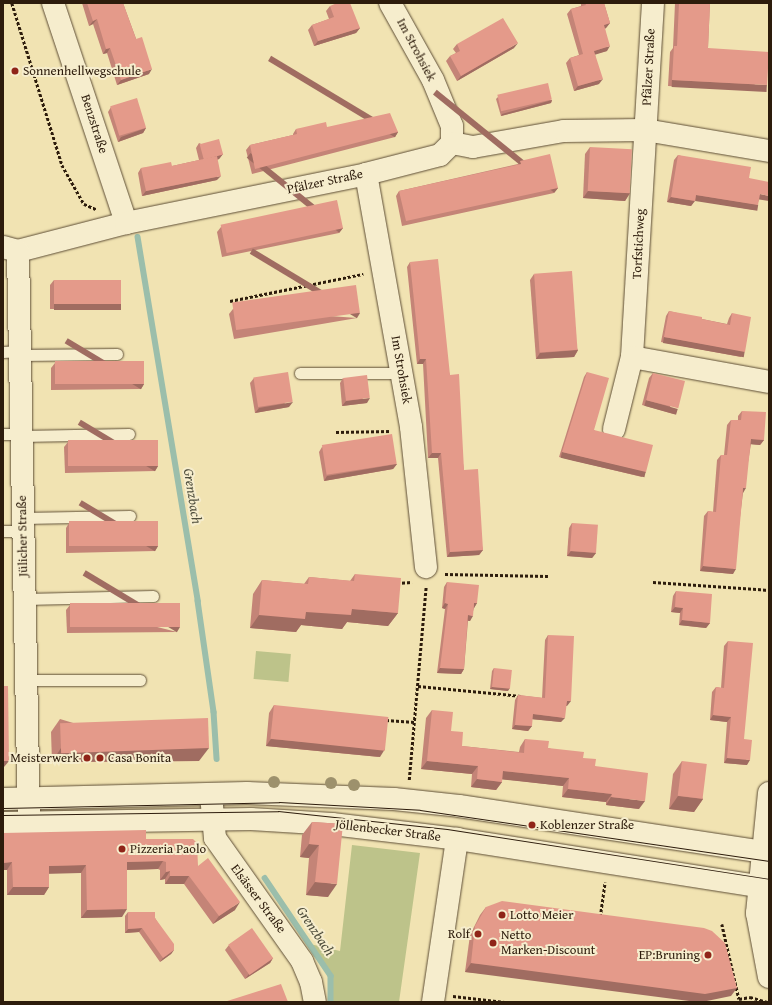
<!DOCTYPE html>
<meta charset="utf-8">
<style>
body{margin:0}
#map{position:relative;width:772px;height:1005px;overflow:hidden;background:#f1e3b2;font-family:"Gentium Book Plus",serif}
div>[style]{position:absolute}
.green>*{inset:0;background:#bdc38a;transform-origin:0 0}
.stream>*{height:5.5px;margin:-2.75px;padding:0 2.75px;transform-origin:2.75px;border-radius:2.75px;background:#9bbeab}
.path>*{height:2.5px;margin-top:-1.25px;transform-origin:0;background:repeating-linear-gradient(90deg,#2d1c0c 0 3px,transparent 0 5px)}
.roads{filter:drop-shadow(0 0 1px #5e4e36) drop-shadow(0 0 1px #5e4e36)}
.service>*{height:11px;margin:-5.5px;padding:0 5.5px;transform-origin:5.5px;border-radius:5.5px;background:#f6edcd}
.minor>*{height:22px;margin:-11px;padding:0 11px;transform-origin:11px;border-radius:11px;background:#f6edcd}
.secondary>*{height:22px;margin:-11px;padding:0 11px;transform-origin:11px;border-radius:11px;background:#f6edcd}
.tram>*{height:1px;margin:-0.5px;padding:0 0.5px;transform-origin:0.5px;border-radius:0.5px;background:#2d1c0c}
.trees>*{width:12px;height:12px;margin:-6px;border-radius:50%;background:#9d916c}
.wall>*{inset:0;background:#c48477}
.shaded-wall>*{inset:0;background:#a06c61;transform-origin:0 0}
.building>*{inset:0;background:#e49a8a;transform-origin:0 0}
.dots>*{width:11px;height:11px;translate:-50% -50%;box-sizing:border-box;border:2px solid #f6edcd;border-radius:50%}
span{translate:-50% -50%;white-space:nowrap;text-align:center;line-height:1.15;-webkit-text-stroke:4px #f6edcd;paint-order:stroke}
.street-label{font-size:13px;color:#2d1c0c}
.poi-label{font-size:13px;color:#2d1c0c}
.left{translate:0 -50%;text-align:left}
.right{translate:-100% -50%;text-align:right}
.water-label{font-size:14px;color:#4e4d3c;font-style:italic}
.frame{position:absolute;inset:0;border:4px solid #2d1c0c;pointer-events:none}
</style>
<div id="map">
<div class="green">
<i style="left:256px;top:651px;width:35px;height:28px;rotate:5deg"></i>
<i style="clip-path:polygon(352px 845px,420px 853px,399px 1002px,328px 1002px,329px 975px,310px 944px,340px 951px)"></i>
</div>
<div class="stream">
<i style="left:138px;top:237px;width:369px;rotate:80.6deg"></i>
<i style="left:198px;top:601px;width:112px;rotate:81.8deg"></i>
<i style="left:214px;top:712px;width:47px;rotate:86.3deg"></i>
<i style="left:265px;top:878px;width:118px;rotate:56deg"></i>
<i style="left:331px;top:976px;width:26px;rotate:90deg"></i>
</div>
<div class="path">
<i style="left:12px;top:3px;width:170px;rotate:72.8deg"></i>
<i style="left:62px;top:165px;width:45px;rotate:60.6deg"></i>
<i style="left:84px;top:204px;width:13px;rotate:23deg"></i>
<i style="left:230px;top:301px;width:136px;rotate:-11.5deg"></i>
<i style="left:336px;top:432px;width:55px;rotate:-1deg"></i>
<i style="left:445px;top:574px;width:103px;rotate:1.1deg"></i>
<i style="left:653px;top:582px;width:116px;rotate:3.9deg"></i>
<i style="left:397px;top:583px;width:15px;rotate:-4deg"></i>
<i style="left:418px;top:686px;width:103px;rotate:5.5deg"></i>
<i style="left:386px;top:720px;width:29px;rotate:4deg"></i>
<i style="left:409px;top:780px;width:195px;rotate:-85deg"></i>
<i style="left:600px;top:917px;width:35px;rotate:-82deg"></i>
<i style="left:722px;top:924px;width:77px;rotate:77.2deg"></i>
<i style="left:739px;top:999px;width:11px;rotate:-10deg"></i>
<i style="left:750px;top:997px;width:19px;rotate:16deg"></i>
<i style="left:453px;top:996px;width:52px;rotate:6.6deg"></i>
</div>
<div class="roads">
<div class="service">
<i style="left:3px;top:352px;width:17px;rotate:-3deg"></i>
<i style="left:20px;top:355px;width:97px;rotate:-0.6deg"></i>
<i style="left:300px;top:373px;width:102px"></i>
<i style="left:3px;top:434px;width:18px"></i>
<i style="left:21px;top:436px;width:108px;rotate:-1.1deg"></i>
<i style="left:23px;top:518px;width:107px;rotate:-1.1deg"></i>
<i style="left:3px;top:531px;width:20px"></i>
<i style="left:25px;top:599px;width:128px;rotate:-1.3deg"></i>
<i style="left:26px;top:680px;width:114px"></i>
</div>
<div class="minor">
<i style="left:53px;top:3px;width:232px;rotate:71.6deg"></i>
<i style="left:390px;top:3px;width:88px;rotate:60.8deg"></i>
<i style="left:433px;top:80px;width:50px;rotate:67.6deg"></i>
<i style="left:452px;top:126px;width:17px;rotate:90deg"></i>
<i style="left:653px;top:3px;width:355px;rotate:93.4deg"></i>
<i style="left:632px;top:357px;width:139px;rotate:10.3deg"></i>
<i style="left:366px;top:174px;width:257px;rotate:79.9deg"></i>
<i style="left:411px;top:427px;width:141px;rotate:83.9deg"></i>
<i style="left:3px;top:247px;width:16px;rotate:15deg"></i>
<i style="left:18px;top:251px;width:112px;rotate:-14.5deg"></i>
<i style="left:126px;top:223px;width:245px;rotate:-11.5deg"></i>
<i style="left:366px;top:174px;width:76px;rotate:-14.4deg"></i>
<i style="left:440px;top:155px;width:17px;rotate:-45deg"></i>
<i style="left:452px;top:143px;width:21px;rotate:11deg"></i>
<i style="left:473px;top:147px;width:92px;rotate:-10deg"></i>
<i style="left:564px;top:131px;width:81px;rotate:-0.7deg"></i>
<i style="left:645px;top:130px;width:126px;rotate:9.6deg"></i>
<i style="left:18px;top:251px;width:571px;rotate:88.9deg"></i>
<i style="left:614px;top:429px;width:74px;rotate:-76deg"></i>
<i style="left:769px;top:793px;width:121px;rotate:95.7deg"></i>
<i style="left:757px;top:913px;width:65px;rotate:79.4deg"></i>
<i style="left:211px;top:795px;width:43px;rotate:84.7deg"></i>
<i style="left:215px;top:838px;width:151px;rotate:54.7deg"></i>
<i style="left:302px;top:961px;width:23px;rotate:67deg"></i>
<i style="left:311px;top:982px;width:20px;rotate:79deg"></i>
<i style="left:433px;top:1002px;width:165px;rotate:-81.6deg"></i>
</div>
<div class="secondary">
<i style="left:3px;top:799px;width:244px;rotate:-1.4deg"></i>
<i style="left:247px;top:793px;width:147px;rotate:2.3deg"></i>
<i style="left:394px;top:799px;width:65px;rotate:6.1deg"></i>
<i style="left:459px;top:806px;width:314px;rotate:8.6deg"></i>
<i style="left:3px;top:823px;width:248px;rotate:-0.9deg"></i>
<i style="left:251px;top:819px;width:81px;rotate:3.5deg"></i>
<i style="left:332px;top:824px;width:126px;rotate:6.8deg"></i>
<i style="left:457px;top:839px;width:316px;rotate:8.9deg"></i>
</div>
</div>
<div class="tram">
<i style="left:3px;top:808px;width:276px;rotate:-1.2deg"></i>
<i style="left:279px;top:802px;width:141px;rotate:3.2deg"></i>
<i style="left:420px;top:810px;width:353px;rotate:8.3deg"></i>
<i style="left:3px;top:815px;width:275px;rotate:-0.8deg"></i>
<i style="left:278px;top:811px;width:170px;rotate:6.1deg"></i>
<i style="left:447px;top:829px;width:326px;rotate:8.8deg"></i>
</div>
<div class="trees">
<i style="left:274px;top:782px"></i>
<i style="left:331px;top:783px"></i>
<i style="left:354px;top:785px"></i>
</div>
<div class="wall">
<i style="clip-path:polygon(82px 3px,123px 3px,149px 74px,117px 85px,107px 53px,103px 54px,93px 24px,89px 26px)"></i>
<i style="clip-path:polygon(581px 3px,604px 3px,610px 23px,605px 29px,607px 51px,595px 54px,599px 84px,574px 91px,566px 63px,570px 58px,579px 55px,567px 14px,571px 9px,581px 6px)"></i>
<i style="clip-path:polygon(675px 3px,710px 3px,708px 48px,763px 91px,668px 86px,670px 52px,673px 48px)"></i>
<i style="clip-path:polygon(330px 6px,360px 28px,356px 33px,314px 46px,308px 30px,312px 25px,329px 19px,326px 11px)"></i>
<i style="clip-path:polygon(457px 44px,514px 48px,457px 81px,446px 61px,450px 56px,456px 53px,453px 49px)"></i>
<i style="clip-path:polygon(498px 97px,552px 100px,551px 103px,501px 116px,496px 99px)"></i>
<i style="clip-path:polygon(111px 107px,146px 128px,143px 133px,118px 142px,108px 112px)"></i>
<i style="clip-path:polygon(327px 127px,398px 132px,395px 137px,252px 174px,246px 150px,250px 145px,293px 135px,293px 134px,296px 129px)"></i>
<i style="clip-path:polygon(199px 143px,223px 154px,219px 159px,217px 160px,217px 180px,142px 196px,138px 173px,141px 168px,172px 166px,199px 160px,196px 148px)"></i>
<i style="clip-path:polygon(590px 147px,630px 193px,625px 201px,583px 198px,585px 154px)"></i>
<i style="clip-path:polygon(678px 155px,749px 178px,759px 200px,754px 210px,695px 200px,691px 206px,667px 202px,674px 160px)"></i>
<i style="clip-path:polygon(520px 161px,558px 188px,554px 193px,402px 226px,396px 196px,399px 191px,518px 164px)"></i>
<i style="clip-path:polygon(221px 227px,343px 228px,339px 233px,222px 257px,217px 232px)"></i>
<i style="clip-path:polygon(410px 262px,450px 375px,464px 470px,483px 550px,479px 555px,447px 557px,438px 458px,428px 458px,423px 364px,417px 364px,407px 267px)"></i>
<i style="clip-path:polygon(534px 274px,578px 350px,574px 357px,536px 359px,530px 280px)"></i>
<i style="clip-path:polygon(54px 280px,117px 309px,50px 309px,50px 285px)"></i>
<i style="clip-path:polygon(233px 309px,357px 318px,234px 339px,229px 314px)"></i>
<i style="clip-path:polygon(669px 311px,702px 319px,727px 324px,729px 318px,732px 313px,741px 357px,661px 342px,666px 316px)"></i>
<i style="clip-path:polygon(55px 363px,144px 384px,141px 389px,51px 390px,51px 368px)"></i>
<i style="clip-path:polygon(587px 372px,594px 430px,646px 472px,642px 477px,559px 457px,584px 377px)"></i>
<i style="clip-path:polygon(653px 373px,674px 414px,642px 405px,649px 378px)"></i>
<i style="clip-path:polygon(254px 378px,289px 407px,255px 413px,250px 383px)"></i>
<i style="clip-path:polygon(343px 378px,367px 403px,342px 406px,340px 383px)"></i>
<i style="clip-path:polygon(742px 411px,764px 440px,760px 445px,751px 444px,743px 493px,733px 574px,700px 571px,704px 516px,708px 511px,713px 512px,717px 460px,721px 455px,724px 455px,727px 425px,731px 420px,738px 420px,738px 416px)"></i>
<i style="clip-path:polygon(68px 442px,158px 466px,155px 471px,65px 473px,64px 447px)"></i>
<i style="clip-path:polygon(322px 447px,397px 464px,393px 469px,324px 481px,319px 452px)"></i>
<i style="clip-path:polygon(69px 523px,158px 546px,155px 551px,66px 553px,66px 528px)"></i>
<i style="clip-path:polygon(572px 523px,596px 553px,592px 558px,567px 556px,569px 528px)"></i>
<i style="clip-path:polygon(355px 574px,398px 613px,388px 626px,347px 622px,342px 629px,301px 625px,296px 632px,250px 628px,253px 594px,262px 580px,304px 584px,309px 577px,350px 581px)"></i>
<i style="clip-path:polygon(447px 582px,477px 603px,474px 608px,470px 621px,468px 621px,464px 669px,461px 674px,437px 673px,445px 609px,442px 608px,444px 587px)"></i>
<i style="clip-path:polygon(676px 591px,710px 623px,706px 628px,679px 625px,680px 613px,671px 612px,673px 596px)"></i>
<i style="clip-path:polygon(70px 605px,177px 632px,67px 633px,66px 610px)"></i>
<i style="clip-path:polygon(548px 635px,567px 706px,566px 706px,561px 722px,532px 719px,532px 726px,528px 731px,512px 729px,515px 700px,518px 695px,542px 698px,545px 640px)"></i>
<i style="clip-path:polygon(728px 641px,744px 739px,747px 765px,724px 763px,727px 722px,710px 720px,712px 692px,716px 687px,721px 688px,724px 646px)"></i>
<i style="clip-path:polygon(494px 668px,508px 691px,490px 689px,492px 671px)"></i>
<i style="clip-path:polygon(274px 705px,380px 757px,266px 746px,269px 713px)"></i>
<i style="clip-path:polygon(432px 710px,451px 731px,462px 746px,519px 752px,520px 747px,525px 739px,548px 748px,583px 758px,595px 766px,639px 809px,606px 805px,606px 802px,562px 797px,563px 786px,502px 779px,502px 782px,496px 790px,471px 787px,472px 774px,421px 769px,426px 718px)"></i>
<i style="clip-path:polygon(60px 719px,199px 761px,52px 762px,51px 732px)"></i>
<i style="clip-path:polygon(682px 761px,703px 799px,694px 812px,669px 809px,673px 774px)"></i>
<i style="clip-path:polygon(312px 822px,343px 824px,328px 897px,306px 895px,309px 858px,300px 857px,302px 835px)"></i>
<i style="clip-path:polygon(3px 833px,146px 839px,198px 866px,235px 910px,213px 924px,184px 884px,165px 884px,165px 879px,160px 880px,160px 870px,158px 869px,127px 870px,122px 917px,81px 918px,81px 873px,49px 873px,49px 887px,44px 895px,7px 895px,7px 870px,3px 870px)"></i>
<i style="clip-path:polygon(486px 907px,731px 996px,465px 972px,470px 935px,480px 915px)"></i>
<i style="clip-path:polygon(128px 912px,155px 918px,174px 950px,171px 954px,160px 962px,139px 932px,125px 933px,125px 916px)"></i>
<i style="clip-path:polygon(229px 945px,273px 958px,270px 963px,245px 979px,225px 950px)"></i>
</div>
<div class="shaded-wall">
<i style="clip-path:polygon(97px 19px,93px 24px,89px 26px,93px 21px)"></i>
<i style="clip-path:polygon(610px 23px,606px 28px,601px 30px,604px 25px)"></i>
<i style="clip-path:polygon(360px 28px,356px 33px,314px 46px,318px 41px)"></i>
<i style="clip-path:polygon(518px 43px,514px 48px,457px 81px,461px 76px)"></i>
<i style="clip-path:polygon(610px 46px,607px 51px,591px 56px,594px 51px)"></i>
<i style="clip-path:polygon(110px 48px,107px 53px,103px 54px,106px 49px)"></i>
<i style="clip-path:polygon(152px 69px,149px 74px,117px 85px,121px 80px)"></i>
<i style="clip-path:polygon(603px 79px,599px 84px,574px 91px,578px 86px)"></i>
<i style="left:672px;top:80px;width:95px;height:7px;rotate:3deg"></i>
<i style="clip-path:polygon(552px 100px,551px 103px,501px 116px,502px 114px)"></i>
<i style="clip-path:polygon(146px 128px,143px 133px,118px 142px,121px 137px)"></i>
<i style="left:398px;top:132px;width:6px;height:148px;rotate:121deg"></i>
<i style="clip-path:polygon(223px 154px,219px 159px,200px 164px,203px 159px)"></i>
<i style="clip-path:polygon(221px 176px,217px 180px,142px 196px,146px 191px)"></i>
<i style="left:558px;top:188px;width:6px;height:156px;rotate:129deg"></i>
<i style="clip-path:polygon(588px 191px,630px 193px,625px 201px,583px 198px)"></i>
<i style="clip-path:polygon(760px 194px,769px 196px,769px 201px,756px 199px)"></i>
<i style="left:696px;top:195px;width:63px;height:6px;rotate:9deg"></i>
<i style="clip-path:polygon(671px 197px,695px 201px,691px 206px,667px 202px)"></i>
<i style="left:343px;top:228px;width:6px;height:119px;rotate:129deg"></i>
<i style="left:54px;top:304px;width:67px;height:6px"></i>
<i style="left:360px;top:313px;width:6px;height:125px;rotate:121deg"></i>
<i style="left:664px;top:337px;width:82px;height:6px;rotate:10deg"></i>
<i style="clip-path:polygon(578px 350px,574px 357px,536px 359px,540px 353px)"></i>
<i style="clip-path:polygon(420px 359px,426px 359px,423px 364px,417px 364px)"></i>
<i style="left:144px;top:384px;width:6px;height:89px;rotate:121deg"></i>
<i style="clip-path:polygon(370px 398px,367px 403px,342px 406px,346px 401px)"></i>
<i style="left:646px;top:400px;width:33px;height:6px;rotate:16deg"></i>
<i style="clip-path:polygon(293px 402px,289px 407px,255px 413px,259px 408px)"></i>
<i style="clip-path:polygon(751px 439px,764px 440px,760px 445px,748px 444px)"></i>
<i style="left:562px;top:452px;width:86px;height:6px;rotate:13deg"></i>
<i style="clip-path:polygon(432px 453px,441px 453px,438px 458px,428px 458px)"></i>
<i style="clip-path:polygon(397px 464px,393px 469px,324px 481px,327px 476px)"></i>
<i style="left:158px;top:466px;width:6px;height:90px;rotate:121deg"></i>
<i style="clip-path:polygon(743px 488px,746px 488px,743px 493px)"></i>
<i style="left:158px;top:546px;width:6px;height:89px;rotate:121deg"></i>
<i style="clip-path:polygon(483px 550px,479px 555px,447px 557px,450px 552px)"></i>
<i style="clip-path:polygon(571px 551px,596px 553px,592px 558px,567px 556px)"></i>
<i style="clip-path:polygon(703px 566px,736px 569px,733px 574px,700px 571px)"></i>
<i style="clip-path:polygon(445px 603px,448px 604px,445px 609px,442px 608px)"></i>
<i style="clip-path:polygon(474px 603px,477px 603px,474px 608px)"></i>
<i style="clip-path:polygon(675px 607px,683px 608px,680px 613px,671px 612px)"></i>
<i style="clip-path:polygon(352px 609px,398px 613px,388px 626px,347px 622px,342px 629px,301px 625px,296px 632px,250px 628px,259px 615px)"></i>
<i style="clip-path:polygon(468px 615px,473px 616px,470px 621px,465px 620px)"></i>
<i style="clip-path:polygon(682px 620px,710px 623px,706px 628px,679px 625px)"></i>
<i style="left:180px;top:627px;width:6px;height:110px;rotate:121deg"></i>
<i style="clip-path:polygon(440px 668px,464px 669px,461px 674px,437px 673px)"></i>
<i style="clip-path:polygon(492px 687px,510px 688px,508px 691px,490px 689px)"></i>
<i style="clip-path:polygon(567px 701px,571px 701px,567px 706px,563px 706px)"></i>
<i style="clip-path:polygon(533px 714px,565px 718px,561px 722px,530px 719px)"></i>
<i style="clip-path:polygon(713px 715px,731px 717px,727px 722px,710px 720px)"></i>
<i style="clip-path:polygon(515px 725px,532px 726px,528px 731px,512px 729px)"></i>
<i style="clip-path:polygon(271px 739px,385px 749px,380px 757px,266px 746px)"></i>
<i style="clip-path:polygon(61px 748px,209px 748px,199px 761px,52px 762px)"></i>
<i style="clip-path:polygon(727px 758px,750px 760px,747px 765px,724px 763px)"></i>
<i style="clip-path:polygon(3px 761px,9px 761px,4px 767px,3px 767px)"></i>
<i style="clip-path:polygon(427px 761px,478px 766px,472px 774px,421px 769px)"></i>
<i style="clip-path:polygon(503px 771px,569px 778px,563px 786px,498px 779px)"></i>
<i style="clip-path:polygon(477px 779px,502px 782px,496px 790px,471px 787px)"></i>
<i style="clip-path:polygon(568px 789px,612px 794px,606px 802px,562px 797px)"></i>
<i style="clip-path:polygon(678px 796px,703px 799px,694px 812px,669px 809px)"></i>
<i style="clip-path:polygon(611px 797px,645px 801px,639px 809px,606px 805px)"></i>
<i style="clip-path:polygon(309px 844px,319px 845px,309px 858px,300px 857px)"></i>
<i style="clip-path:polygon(163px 861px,158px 869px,122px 870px,127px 862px)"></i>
<i style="clip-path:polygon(12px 862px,7px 870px,3px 870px,3px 863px)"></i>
<i style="clip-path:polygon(86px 865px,81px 873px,43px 874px,49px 866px)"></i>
<i style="clip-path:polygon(170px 871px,165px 879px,160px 880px,166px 872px)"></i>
<i style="clip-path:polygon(170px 876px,189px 876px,184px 884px,165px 884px)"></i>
<i style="clip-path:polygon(315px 882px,337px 884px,328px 897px,306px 895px)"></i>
<i style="clip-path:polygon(13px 887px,49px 887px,44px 895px,7px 895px)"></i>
<i style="clip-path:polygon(240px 902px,235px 910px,213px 924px,219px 916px)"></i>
<i style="clip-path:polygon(127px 909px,122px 917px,81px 918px,87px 910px)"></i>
<i style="clip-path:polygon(142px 928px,139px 932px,125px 933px,128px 929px)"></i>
<i style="clip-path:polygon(174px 950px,171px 954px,160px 962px,163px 958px)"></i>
<i style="clip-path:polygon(273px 958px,270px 963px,245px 979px,249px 974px)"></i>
<i style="clip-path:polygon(471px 963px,737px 988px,731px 996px,702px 1002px,697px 1002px,465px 972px)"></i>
</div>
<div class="building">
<i style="clip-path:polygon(87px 3px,123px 3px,136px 39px,142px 37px,152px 69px,121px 80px,110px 48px,106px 49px,97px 19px,93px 21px)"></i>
<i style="clip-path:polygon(337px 3px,350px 3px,360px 28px,318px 41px,312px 25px,334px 17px,330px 6px)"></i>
<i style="clip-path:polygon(585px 3px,604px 3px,610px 23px,604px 25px,610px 46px,594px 51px,603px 79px,578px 86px,570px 58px,583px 54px,571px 9px,586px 5px)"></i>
<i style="clip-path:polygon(679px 3px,710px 3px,708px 48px,769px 52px,767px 85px,672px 80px,674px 46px,677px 46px)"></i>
<i style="clip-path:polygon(503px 18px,518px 43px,461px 76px,450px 56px,460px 51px,457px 44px)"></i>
<i style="left:548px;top:83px;width:17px;height:52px;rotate:77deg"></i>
<i style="left:137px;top:98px;width:31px;height:28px;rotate:73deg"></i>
<i style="clip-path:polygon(390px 113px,398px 132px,255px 169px,250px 145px,297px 134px,296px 129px,326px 122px,327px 127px)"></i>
<i style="left:219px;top:139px;width:16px;height:20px;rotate:75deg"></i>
<i style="left:590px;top:147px;width:42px;height:44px;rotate:3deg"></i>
<i style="clip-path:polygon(550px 154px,558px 188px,406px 221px,399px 191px,521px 164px,520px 161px)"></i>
<i style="clip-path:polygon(678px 155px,751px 167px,749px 178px,769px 182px,769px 196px,760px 194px,758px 205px,696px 195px,695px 201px,671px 197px)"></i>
<i style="clip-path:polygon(217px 156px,221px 176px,146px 191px,141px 168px,171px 162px,172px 166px)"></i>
<i style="left:337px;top:200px;width:29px;height:119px;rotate:78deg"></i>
<i style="clip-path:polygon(438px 259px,450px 375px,459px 374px,464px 470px,478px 469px,483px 550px,450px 552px,441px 453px,432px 453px,426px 359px,420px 359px,410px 262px)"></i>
<i style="left:572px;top:271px;width:79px;height:38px;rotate:86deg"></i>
<i style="left:54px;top:280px;width:67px;height:24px"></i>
<i style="left:356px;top:285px;width:28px;height:125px;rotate:82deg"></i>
<i style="clip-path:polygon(669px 311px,702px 317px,702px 319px,730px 325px,732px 313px,751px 317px,745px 352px,664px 337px)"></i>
<i style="left:144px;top:361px;width:23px;height:89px;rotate:90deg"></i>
<i style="left:288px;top:372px;width:30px;height:35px;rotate:81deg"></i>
<i style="clip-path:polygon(587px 372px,609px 378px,594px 430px,653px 445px,646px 472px,562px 452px)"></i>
<i style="left:653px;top:373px;width:33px;height:28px;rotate:14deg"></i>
<i style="left:367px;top:375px;width:23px;height:24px;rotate:83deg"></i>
<i style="clip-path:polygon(742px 411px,766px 412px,764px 440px,751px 439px,746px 488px,743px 488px,736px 569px,703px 566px,708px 511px,716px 512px,721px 455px,727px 455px,731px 420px,741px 420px)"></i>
<i style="left:392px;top:434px;width:30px;height:71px;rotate:81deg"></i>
<i style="left:158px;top:440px;width:26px;height:90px;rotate:90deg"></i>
<i style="left:158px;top:521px;width:25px;height:89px;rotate:90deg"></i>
<i style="left:572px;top:523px;width:26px;height:28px;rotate:4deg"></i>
<i style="clip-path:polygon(355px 574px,401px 578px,398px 613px,352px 609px,351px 615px,306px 612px,305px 619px,259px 615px,262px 580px,308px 584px,309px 577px,354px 581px)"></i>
<i style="clip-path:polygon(447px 582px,479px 585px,477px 603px,474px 603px,473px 616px,468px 615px,464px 669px,440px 668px,448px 604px,445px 603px)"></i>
<i style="clip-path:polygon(676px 591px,712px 594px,710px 623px,682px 620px,683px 608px,675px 607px)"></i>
<i style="left:180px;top:603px;width:24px;height:110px;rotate:90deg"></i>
<i style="clip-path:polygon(548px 635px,574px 636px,571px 701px,567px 701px,565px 718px,533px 714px,532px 726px,515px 725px,518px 695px,545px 698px)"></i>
<i style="clip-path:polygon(728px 641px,753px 643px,744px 739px,752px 740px,750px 760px,727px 758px,731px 717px,713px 715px,716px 687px,724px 688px)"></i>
<i style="left:494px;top:668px;width:18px;height:19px;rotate:6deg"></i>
<i style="clip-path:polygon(3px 686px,8px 686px,9px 761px,3px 761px)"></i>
<i style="left:274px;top:705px;width:115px;height:34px;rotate:6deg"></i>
<i style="clip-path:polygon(432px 710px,453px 712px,451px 731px,463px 732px,462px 746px,524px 753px,525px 739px,549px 741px,548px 748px,584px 752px,583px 758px,596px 759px,595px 766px,648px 773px,645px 801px,611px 797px,612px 794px,568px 789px,569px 778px,503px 771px,502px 782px,477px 779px,478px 766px,427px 761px)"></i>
<i style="left:208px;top:718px;width:30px;height:148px;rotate:88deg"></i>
<i style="left:682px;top:761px;width:25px;height:35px;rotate:7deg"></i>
<i style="clip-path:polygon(312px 822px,343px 824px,337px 884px,315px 882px,319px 845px,309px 844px)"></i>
<i style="clip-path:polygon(146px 830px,146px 839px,193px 839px,197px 843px,198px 866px,208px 858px,240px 902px,219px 916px,189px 876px,170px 876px,170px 871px,166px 872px,166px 862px,163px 861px,127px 862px,127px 909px,87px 910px,86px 865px,49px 866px,49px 887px,13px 887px,12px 862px,3px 863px,3px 833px)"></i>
<i style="clip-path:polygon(502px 901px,704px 928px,712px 931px,725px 943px,737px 988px,705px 994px,471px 963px,475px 926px,486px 907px)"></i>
<i style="clip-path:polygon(128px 912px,155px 912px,155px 918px,174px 944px,174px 950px,163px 958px,142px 928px,128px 929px)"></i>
<i style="left:252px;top:928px;width:37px;height:29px;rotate:55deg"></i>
<i style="clip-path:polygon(281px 984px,288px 1002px,224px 1002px)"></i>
</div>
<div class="dots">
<i style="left:15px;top:71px;background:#8f2418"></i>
<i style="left:87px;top:758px;background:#8f2418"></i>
<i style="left:100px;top:758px;background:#8f2418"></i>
<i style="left:532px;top:825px;background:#8f2418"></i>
<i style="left:122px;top:849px;background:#8f2418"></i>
<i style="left:502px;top:915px;background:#8f2418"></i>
<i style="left:478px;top:934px;background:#8f2418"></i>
<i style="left:493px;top:943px;background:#8f2418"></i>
<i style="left:708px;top:955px;background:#8f2418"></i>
</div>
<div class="street-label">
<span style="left:416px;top:50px;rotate:62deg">Im Strohsiek</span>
<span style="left:649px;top:67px;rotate:-87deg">Pfälzer Straße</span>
<span style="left:94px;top:124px;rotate:72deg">Benzstraße</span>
<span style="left:325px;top:182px;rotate:-12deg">Pfälzer Straße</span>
<span style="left:639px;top:244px;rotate:-87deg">Torfstichweg</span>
<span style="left:401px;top:370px;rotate:80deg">Im Strohsiek</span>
<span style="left:23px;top:536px;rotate:-91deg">Jülicher Straße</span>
<span style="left:388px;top:831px;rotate:7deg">Jöllenbecker Straße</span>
<span style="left:258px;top:899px;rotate:53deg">Elsässer Straße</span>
</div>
<div class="poi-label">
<span class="left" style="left:23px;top:71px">Sonnenhellwegschule</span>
<span class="right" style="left:79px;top:758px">Meisterwerk</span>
<span class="left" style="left:108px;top:758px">Casa Bonita</span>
<span class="left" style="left:540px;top:825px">Koblenzer Straße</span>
<span class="left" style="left:130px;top:849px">Pizzeria Paolo</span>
<span class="left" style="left:510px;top:915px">Lotto Meier</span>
<span class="right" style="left:470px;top:934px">Rolf</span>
<span class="left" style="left:501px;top:943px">Netto<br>Marken-Discount</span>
<span class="right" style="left:700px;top:955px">EP:Bruning</span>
</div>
<div class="water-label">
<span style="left:193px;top:496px;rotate:81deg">Grenzbach</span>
<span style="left:316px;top:931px;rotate:56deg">Grenzbach</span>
</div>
<div class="frame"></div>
</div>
